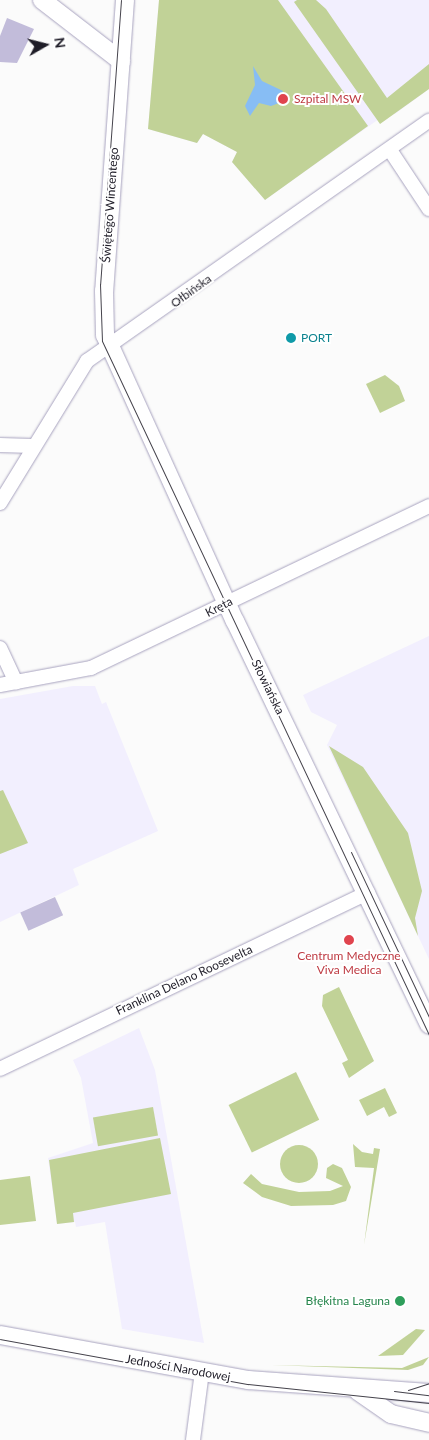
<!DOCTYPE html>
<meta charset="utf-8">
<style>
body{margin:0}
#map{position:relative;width:429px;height:1440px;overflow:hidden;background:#fbfbfb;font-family:Lato,sans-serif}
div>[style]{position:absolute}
.built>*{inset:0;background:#f2effe}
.green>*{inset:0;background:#c1d297;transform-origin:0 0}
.round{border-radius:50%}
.water>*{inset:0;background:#87bdf4}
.building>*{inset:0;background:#c2bcda;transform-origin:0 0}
.roads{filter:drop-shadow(0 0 1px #a8a3bf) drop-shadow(0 0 1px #a8a3bf)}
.minor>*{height:14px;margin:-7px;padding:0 7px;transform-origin:7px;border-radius:7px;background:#fff}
.tertiary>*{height:18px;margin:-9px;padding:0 9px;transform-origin:9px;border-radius:9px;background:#fff}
.tram>*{height:1px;margin:-0.5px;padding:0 0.5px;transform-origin:0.5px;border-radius:0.5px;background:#45434c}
.dots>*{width:14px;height:14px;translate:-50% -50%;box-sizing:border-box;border:2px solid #fff;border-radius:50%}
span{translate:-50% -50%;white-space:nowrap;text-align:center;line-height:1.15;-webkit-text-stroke:4px #fff;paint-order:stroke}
.health-label{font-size:12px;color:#be3a42}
.left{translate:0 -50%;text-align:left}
.street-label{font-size:12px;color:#1f1d28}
.culture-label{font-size:12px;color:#0d838f}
.leisure-label{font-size:12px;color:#27864d}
.right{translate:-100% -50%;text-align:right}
.north{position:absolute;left:20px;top:20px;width:50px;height:50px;-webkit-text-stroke:4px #fff;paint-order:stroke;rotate:82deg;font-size:14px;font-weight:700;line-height:20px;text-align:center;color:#1f1d28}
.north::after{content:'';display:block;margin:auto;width:18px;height:22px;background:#1f1d28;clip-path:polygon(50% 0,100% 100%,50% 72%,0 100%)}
</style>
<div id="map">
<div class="built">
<i style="clip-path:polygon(159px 0,429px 0,429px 89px,395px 114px,393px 109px,265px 200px,232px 162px,237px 152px,203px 134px,197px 143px,148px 129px)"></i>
<i style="clip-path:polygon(429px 636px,429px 959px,327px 745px,337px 725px,311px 712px,303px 695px)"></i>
<i style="clip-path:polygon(73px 686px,95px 686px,102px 704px,106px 702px,158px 831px,73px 869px,79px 885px,0 922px,0 699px)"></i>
<i style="clip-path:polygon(139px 1028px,155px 1070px,204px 1343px,122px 1329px,105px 1222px,76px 1227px,75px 1222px,57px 1224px,48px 1158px,93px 1143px,81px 1078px,73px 1060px)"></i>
</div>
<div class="green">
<i style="clip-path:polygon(159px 0,278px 0,368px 126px,265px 200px,232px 162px,237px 152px,203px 134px,197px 143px,148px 129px)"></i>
<i style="clip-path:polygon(297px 0,316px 0,326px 9px,387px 98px,429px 64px,429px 89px,380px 124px,294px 2px)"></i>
<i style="clip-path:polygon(385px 375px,399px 386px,405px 401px,380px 413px,366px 384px)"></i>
<i style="clip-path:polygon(329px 746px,363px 767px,408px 833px,422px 891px,415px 918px,418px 936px)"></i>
<i style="clip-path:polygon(3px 790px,28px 843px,0 854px,0 791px)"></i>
<i style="clip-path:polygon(339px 987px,374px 1061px,349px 1078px,342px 1063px,348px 1060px,322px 1006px,323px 995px)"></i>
<i style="left:296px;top:1072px;width:53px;height:75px;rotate:64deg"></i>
<i style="clip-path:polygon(385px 1088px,397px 1113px,389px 1117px,384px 1107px,367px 1116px,359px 1100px)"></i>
<i style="left:153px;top:1107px;width:29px;height:61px;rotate:80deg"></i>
<i style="clip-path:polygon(160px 1138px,171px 1194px,73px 1213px,74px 1222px,57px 1224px,49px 1160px)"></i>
<i style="clip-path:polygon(353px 1144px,362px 1152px,373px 1154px,374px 1148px,380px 1149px,364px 1245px,374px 1168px,355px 1167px)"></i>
<i class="round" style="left:280px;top:1145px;width:38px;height:38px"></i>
<i style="clip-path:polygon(333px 1164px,342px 1168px,351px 1187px,346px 1201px,333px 1205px,291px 1206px,262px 1197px,243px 1183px,251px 1174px,262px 1184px,299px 1192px,330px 1191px,343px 1186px,326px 1178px,327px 1168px)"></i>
<i style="clip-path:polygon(30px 1176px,36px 1221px,0 1225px,0 1180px)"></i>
<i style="clip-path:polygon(416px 1329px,425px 1330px,403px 1355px,378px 1356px)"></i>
<i style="clip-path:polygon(429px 1357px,423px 1365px,408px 1370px,271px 1365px,402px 1368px)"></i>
</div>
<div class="water">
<i style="clip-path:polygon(253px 66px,262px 81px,283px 91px,279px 103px,271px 106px,259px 103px,250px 116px,245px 106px,255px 85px)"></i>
</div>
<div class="building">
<i style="clip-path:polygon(7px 18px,34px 29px,17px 63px,0 62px,0 36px)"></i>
<i style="left:55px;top:897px;width:20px;height:38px;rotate:66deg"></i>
</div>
<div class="roads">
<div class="minor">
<i style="left:390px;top:150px;width:71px;rotate:56.5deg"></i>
<i style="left:0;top:445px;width:32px;rotate:2deg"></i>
<i style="left:0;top:503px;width:167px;rotate:-58.5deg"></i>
<i style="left:87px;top:361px;width:418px;rotate:-35.1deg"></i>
<i style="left:0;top:648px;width:38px;rotate:65deg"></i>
<i style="left:0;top:685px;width:93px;rotate:-10.6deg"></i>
<i style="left:91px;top:668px;width:375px;rotate:-25.6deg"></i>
<i style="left:0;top:1069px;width:408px;rotate:-25.6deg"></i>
<i style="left:193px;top:1440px;width:69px;rotate:-82.5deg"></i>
</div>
<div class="tertiary">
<i style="left:42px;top:0;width:100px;rotate:37.7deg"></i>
<i style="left:125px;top:0;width:292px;rotate:94.1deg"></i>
<i style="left:104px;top:291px;width:44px;rotate:88.7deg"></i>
<i style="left:105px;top:335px;width:314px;rotate:65.6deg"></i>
<i style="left:235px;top:621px;width:448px;rotate:64.3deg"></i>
<i style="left:0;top:1335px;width:252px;rotate:10.3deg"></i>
<i style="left:248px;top:1380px;width:181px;rotate:4.1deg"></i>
<i style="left:358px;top:1391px;width:40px;rotate:34.9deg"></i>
<i style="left:391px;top:1414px;width:39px;rotate:13deg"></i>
</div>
</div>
<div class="tram">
<i style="left:121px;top:0;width:285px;rotate:94.2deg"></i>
<i style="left:100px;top:284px;width:57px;rotate:88deg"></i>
<i style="left:102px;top:341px;width:767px;rotate:64.77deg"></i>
<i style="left:351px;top:852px;width:183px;rotate:64.7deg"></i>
<i style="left:0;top:1339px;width:252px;rotate:10.3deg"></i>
<i style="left:248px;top:1384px;width:182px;rotate:6deg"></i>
<i style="left:408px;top:1390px;width:22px;rotate:-18deg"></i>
<i style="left:394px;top:1391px;width:35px;rotate:7deg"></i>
</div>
<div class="dots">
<i style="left:283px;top:99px;background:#e0444e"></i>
<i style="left:291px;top:338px;background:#0f9aa8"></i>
<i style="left:349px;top:940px;background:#e0444e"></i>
<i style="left:400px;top:1301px;background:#2e9e5b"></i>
</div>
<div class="health-label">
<span class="left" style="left:294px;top:99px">Szpital MSW</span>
<span style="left:349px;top:963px">Centrum Medyczne<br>Viva Medica</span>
</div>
<div class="street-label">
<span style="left:110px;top:205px;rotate:-86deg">Świętego Wincentego</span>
<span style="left:191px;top:291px;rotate:-36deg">Ołbińska</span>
<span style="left:219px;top:607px;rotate:-27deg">Kręta</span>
<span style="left:268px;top:687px;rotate:64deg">Słowiańska</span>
<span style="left:184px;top:980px;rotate:-25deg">Franklina Delano Roosevelta</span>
<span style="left:178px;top:1368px;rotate:10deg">Jedności Narodowej</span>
</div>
<div class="culture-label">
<span class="left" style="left:301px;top:338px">PORT</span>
</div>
<div class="leisure-label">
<span class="right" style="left:390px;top:1301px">Błękitna Laguna</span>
</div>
<div class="north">N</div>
</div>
